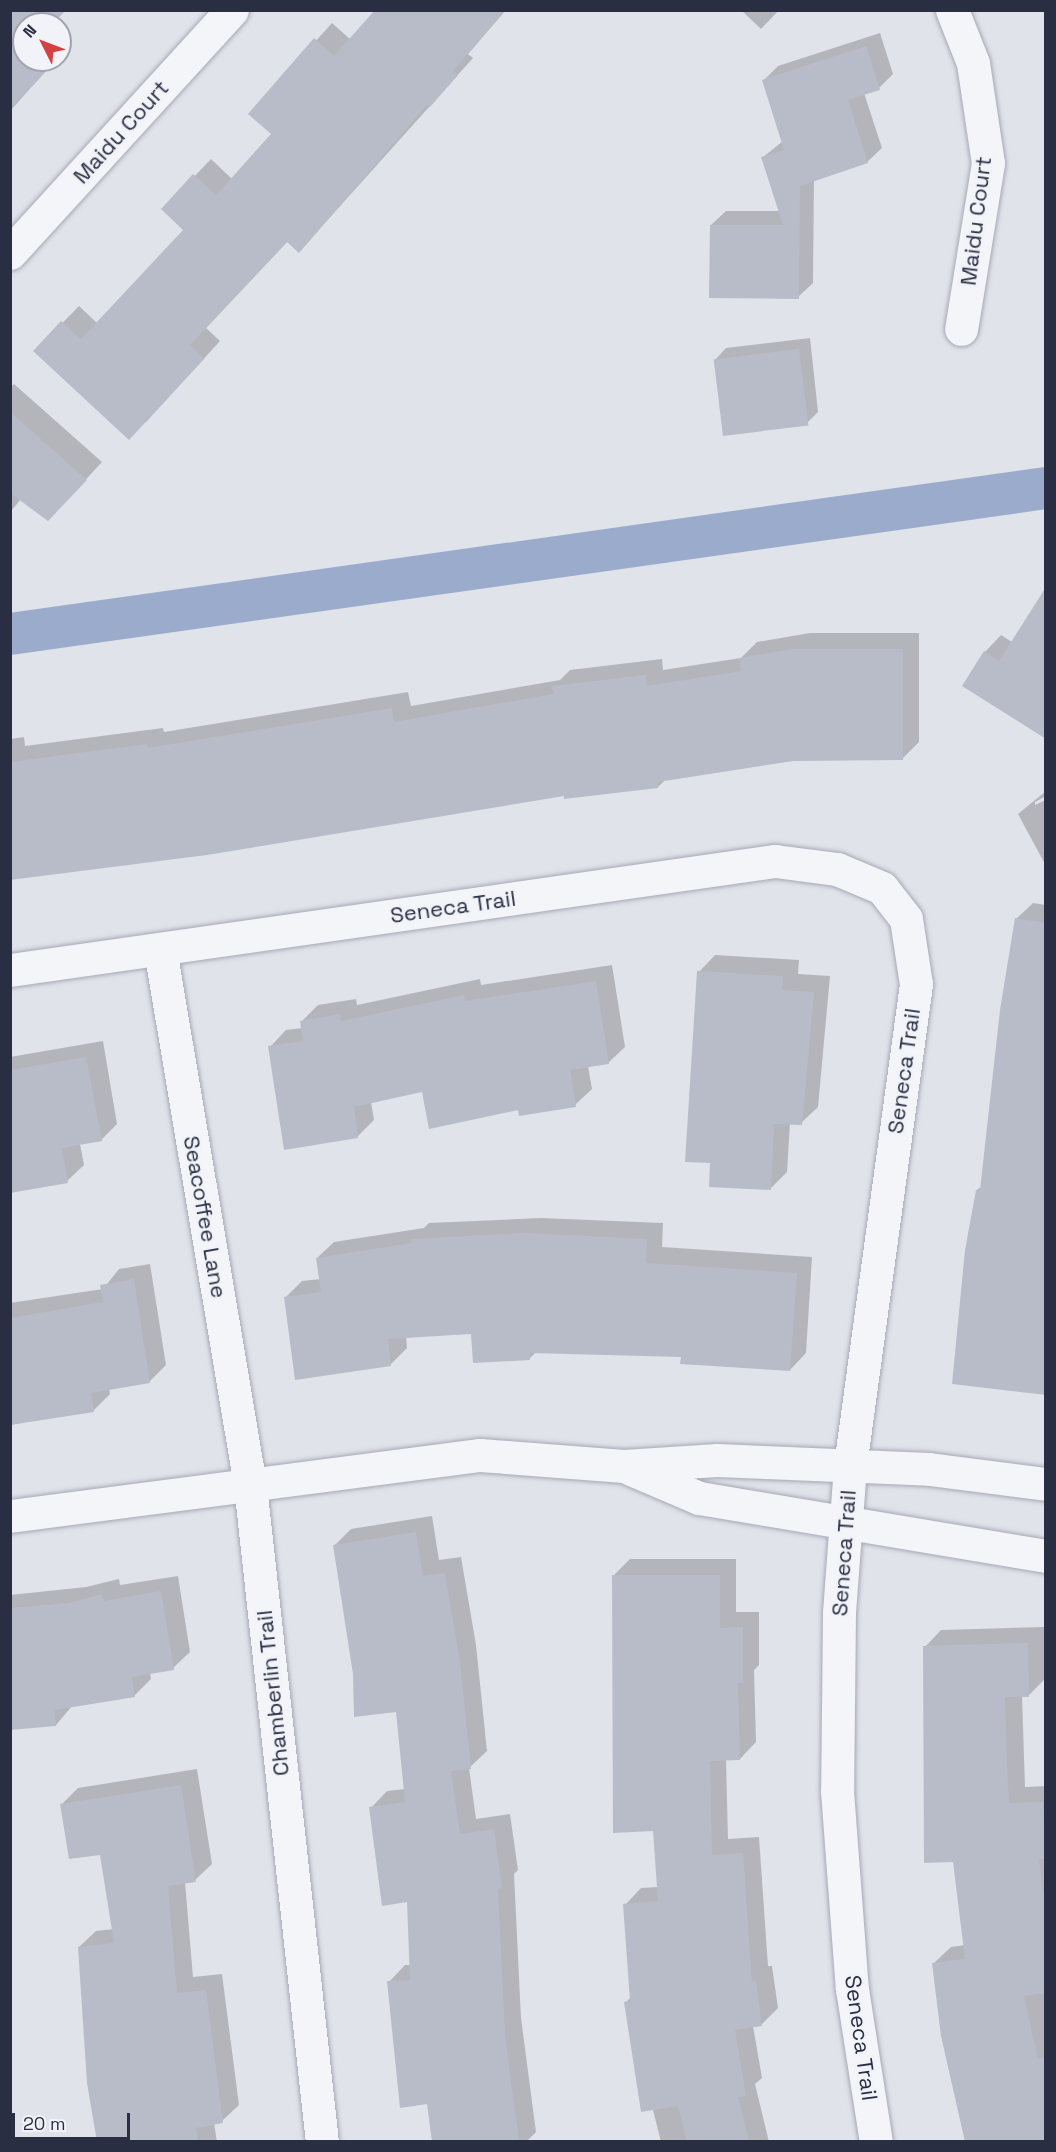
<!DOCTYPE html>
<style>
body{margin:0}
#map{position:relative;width:1056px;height:2152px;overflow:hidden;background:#e1e3ea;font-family:"Space Grotesk",sans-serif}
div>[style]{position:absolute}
.shadow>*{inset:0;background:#0003}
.stream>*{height:12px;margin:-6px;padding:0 6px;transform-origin:6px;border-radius:6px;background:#9babcc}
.canal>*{height:42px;margin:-21px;padding:0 21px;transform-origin:21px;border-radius:21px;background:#9babcc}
.building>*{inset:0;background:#b8bcc8;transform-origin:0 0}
.roads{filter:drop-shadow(0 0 2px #a6a9b5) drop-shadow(0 0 2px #a6a9b5)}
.minor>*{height:33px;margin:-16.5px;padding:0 16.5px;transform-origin:16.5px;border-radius:16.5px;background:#f4f5f8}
span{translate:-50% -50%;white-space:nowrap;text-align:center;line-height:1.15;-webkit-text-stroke:5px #f1f3f8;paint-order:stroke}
.street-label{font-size:22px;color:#292e43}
.frame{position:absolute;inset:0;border:12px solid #292e43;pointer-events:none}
.north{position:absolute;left:12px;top:12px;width:60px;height:60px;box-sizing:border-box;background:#f1f3f8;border:2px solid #a1a4b0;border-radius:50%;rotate:312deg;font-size:16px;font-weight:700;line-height:24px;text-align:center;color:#292e43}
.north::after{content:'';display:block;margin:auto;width:21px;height:27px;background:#d44142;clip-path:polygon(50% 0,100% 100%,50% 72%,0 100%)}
.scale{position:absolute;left:12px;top:2113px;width:118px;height:27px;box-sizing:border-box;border:3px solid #292e43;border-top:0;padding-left:8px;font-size:18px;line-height:21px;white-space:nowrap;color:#292e43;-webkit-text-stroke:4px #f1f3f8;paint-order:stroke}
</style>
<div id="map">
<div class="shadow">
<i style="clip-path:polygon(10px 10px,52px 24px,24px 24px,24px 60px,56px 60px,10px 111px)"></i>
<i style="clip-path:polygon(377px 10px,506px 10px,468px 54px,473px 58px,315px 234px,288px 241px,206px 328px,220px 341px,146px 422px,35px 351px,79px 306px,98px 324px,185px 230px,163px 209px,211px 159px,232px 179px,273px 134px,250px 114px,332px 23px,351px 40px)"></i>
<i style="clip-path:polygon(741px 10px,779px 10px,761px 29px)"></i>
<i style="clip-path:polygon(880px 33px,893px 74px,879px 88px,864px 93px,882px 148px,867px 162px,814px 179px,813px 283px,798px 297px,711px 225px,726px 211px,780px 211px,762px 158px,783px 141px,764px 80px,778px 66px)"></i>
<i style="clip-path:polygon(60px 43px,66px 48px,60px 55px)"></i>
<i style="clip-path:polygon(810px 338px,818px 412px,807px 423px,715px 360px,726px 348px)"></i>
<i style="clip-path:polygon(14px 384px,102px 462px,65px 502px,21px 499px,11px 511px,10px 388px)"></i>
<i style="clip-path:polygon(810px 633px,919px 633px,919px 742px,902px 759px,793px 759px,665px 780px,658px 787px,565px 794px,10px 878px,10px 739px,24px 737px,25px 746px,163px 728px,164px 732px,408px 692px,411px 706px,560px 680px,570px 670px,662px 659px,663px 670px,741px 658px,757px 642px)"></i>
<i style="clip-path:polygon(1001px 635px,1012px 642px,1046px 737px,985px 652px)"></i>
<i style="clip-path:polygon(1046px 791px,1046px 796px,1035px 802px,1035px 805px,1046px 800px,1046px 866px,1018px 814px)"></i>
<i style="clip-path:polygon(1033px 903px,1046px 905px,1046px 1393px,977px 1190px,982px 1186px,1016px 919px)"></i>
<i style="clip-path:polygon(715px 955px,799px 960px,798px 974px,830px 976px,818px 1107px,801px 1123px,790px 1123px,787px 1172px,771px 1188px,712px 1162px,699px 972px)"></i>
<i style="clip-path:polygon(612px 965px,625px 1047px,608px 1063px,588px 1066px,592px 1089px,575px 1105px,519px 1108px,423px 1091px,371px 1102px,374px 1120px,357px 1137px,270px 1047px,286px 1030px,303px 1028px,302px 1021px,318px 1005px,356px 999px,357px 1005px,480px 979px,481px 985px)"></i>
<i style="clip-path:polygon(103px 1041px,117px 1124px,101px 1140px,80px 1144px,84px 1165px,67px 1181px,10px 1183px,10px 1057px)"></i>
<i style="clip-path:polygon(541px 1218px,663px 1223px,662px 1247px,812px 1257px,806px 1353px,790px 1370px,682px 1355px,536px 1352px,530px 1358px,472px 1332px,406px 1336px,407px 1348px,391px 1364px,285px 1298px,302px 1281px,321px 1279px,317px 1258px,334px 1242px,424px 1228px,429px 1223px)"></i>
<i style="clip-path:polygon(150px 1264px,166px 1365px,149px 1382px,109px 1388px,110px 1394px,94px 1410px,10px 1425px,10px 1303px,103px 1289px,119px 1269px)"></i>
<i style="clip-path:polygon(432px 1516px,439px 1560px,461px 1557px,476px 1645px,487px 1751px,469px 1768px,476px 1819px,510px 1814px,518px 1870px,514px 1874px,521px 2018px,536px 2132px,526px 2142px,433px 2142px,428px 2103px,401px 2106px,389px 1982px,405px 1965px,411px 1965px,408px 1900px,371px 1808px,387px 1791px,405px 1789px,398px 1711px,355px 1674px,335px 1545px,351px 1529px)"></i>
<i style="clip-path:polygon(630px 1559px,736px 1559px,736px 1612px,759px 1612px,759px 1665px,754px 1670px,756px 1742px,740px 1759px,726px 1759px,728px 1839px,759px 1837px,768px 1966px,772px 1966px,778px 2008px,762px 2024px,753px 2026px,762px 2078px,755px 2084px,769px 2142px,661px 2142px,626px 2002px,631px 1997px,625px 1905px,641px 1888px,658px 1887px,654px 1830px,614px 1575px)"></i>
<i style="clip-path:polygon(178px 1576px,190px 1652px,173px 1668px,150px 1672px,151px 1679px,135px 1695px,72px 1706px,56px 1725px,10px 1729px,10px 1595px,86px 1587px,119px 1579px,120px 1585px)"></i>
<i style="clip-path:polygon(1044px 1627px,1045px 1679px,1029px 1695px,1022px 1695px,1025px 1787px,1046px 1786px,1046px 2142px,934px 1963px,951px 1947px,965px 1945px,925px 1647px,941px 1630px)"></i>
<i style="clip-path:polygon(197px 1769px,212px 1864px,195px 1880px,185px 1882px,193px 1977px,222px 1974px,239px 2105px,222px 2121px,214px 2123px,217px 2142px,99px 2142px,79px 1947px,96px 1931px,114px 1929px,102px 1853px,62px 1804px,78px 1788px)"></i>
</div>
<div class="stream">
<i style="left:589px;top:539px;width:13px;rotate:90deg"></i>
</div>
<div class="canal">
<i style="left:10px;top:634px;width:1046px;rotate:-8.02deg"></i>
</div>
<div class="building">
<i style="clip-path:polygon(10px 10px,66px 10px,53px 24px,24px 24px,24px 60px,44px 60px,51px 66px,10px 109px)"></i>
<i style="clip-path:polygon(375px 10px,505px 10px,453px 71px,458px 75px,430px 107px,427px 105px,299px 253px,287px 242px,190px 345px,204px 359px,129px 440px,33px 351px,61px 321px,81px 339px,183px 230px,161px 209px,193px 174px,216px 195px,271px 134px,248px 114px,314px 38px,334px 56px)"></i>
<i style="clip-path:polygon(866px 46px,880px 90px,848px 100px,868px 163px,800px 186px,799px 299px,709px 298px,710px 225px,783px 225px,761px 157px,784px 150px,762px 80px)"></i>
<i style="left:799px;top:349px;width:77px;height:86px;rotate:83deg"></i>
<i style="clip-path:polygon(10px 412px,87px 480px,48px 521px,10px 493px)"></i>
<i style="clip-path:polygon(1046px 587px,1046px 739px,962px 686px,984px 651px,999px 661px)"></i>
<i style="clip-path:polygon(792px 649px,903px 649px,903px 760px,793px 761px,658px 782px,658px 788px,564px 799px,564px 796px,207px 855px,10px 880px,10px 762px,147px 744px,148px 748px,392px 708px,394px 722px,553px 694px,552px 686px,646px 675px,647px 686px,741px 671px,739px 658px)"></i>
<i style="clip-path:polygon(1015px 918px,1046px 923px,1046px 1395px,952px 1384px,965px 1250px,976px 1190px,980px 1190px,1000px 1010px)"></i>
<i style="clip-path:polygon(697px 971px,783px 976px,782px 990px,814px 992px,802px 1125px,774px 1124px,771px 1190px,709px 1187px,710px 1163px,685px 1162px)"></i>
<i style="clip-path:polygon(596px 981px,609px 1064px,570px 1070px,576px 1107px,519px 1116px,518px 1110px,429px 1129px,422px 1092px,354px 1107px,358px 1138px,284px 1150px,268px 1046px,303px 1041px,300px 1021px,340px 1014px,341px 1021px,464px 995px,465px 1001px)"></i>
<i style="clip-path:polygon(86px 1057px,102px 1141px,62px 1148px,68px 1183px,10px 1193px,10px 1070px)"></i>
<i style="clip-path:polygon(524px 1233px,647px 1239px,646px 1263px,797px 1273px,790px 1371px,680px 1364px,681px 1357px,530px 1353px,530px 1360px,473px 1363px,471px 1334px,388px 1339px,391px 1366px,295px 1380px,284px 1297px,321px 1292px,316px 1258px,412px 1243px,411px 1239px)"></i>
<i style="clip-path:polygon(134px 1279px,150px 1383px,91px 1393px,94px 1412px,10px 1425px,10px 1318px,103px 1302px,100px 1285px)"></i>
<i style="clip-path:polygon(416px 1532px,423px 1576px,445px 1573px,460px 1662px,471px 1769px,451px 1771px,460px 1834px,494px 1829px,502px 1888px,498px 1889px,505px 2035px,519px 2142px,432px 2142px,427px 2104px,400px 2108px,387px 1981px,410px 1980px,407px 1902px,382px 1906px,369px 1807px,405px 1802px,396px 1712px,354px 1717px,353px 1674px,333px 1545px)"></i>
<i style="clip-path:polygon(612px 1575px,720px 1575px,720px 1628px,743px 1627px,743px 1683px,738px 1683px,740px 1760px,710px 1761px,712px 1855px,743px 1853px,752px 1982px,756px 1981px,762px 2026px,735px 2030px,746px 2096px,738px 2097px,749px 2142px,687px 2142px,678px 2106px,641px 2112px,624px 2002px,630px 2001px,623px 1904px,658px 1901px,653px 1831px,613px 1833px)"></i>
<i style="clip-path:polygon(161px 1591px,174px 1670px,132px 1677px,135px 1697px,55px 1710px,56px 1726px,10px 1730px,10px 1608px,69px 1603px,102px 1594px,104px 1601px)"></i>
<i style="clip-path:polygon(1028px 1643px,1029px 1697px,1005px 1697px,1007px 1763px,1009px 1803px,1043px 1802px,1045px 1859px,1039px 1859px,1046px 1910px,1046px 1993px,1024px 1996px,1038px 2059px,1046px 2057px,1046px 2142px,965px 2142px,941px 2036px,932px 1963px,965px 1959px,953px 1862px,924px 1863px,923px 1646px)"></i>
<i style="clip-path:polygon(181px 1785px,196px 1882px,168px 1886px,177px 1993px,206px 1990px,223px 2123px,196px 2128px,198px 2142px,97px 2142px,87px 2083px,78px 1947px,114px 1943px,100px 1855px,69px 1859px,60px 1804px)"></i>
</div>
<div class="roads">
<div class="minor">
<i style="left:952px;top:10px;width:57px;rotate:68.4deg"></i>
<i style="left:973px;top:63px;width:101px;rotate:81.5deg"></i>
<i style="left:988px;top:163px;width:168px;rotate:99.2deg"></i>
<i style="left:10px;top:253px;width:329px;rotate:-47.6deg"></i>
<i style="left:160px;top:949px;width:544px;rotate:80.47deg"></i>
<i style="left:250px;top:1485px;width:661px;rotate:83.75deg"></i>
<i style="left:10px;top:970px;width:773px;rotate:-8.11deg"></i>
<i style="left:775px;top:861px;width:63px;rotate:7.4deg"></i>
<i style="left:837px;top:869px;width:49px;rotate:22.9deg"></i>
<i style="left:882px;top:888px;width:39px;rotate:52deg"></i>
<i style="left:906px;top:919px;width:66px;rotate:81.3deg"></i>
<i style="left:916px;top:984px;width:486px;rotate:97.8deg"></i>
<i style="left:850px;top:1466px;width:147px;rotate:94.3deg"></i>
<i style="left:839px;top:1613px;width:178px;rotate:90.6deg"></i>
<i style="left:837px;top:1791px;width:199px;rotate:85.7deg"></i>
<i style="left:852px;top:1989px;width:155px;rotate:81.1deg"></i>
<i style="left:631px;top:1469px;width:74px;rotate:23.1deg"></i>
<i style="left:699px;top:1498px;width:352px;rotate:9.5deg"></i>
<i style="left:10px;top:1516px;width:474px;rotate:-7.4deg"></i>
<i style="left:480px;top:1455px;width:144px;rotate:4.4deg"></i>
<i style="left:624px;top:1466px;width:93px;rotate:-3.7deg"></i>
<i style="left:717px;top:1460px;width:212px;rotate:2.4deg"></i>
<i style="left:929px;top:1469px;width:118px;rotate:7.3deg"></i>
</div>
</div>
<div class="street-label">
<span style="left:121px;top:132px;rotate:-48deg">Maidu Court</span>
<span style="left:976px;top:221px;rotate:-83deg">Maidu Court</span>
<span style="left:453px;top:907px;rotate:-8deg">Seneca Trail</span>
<span style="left:904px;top:1071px;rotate:-82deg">Seneca Trail</span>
<span style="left:205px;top:1217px;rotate:80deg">Seacoffee Lane</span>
<span style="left:844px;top:1553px;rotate:-86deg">Seneca Trail</span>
<span style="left:273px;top:1693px;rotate:-96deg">Chamberlin Trail</span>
<span style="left:861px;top:2038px;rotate:82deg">Seneca Trail</span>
</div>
<div class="frame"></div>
<div class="north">N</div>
<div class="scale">20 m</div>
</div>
